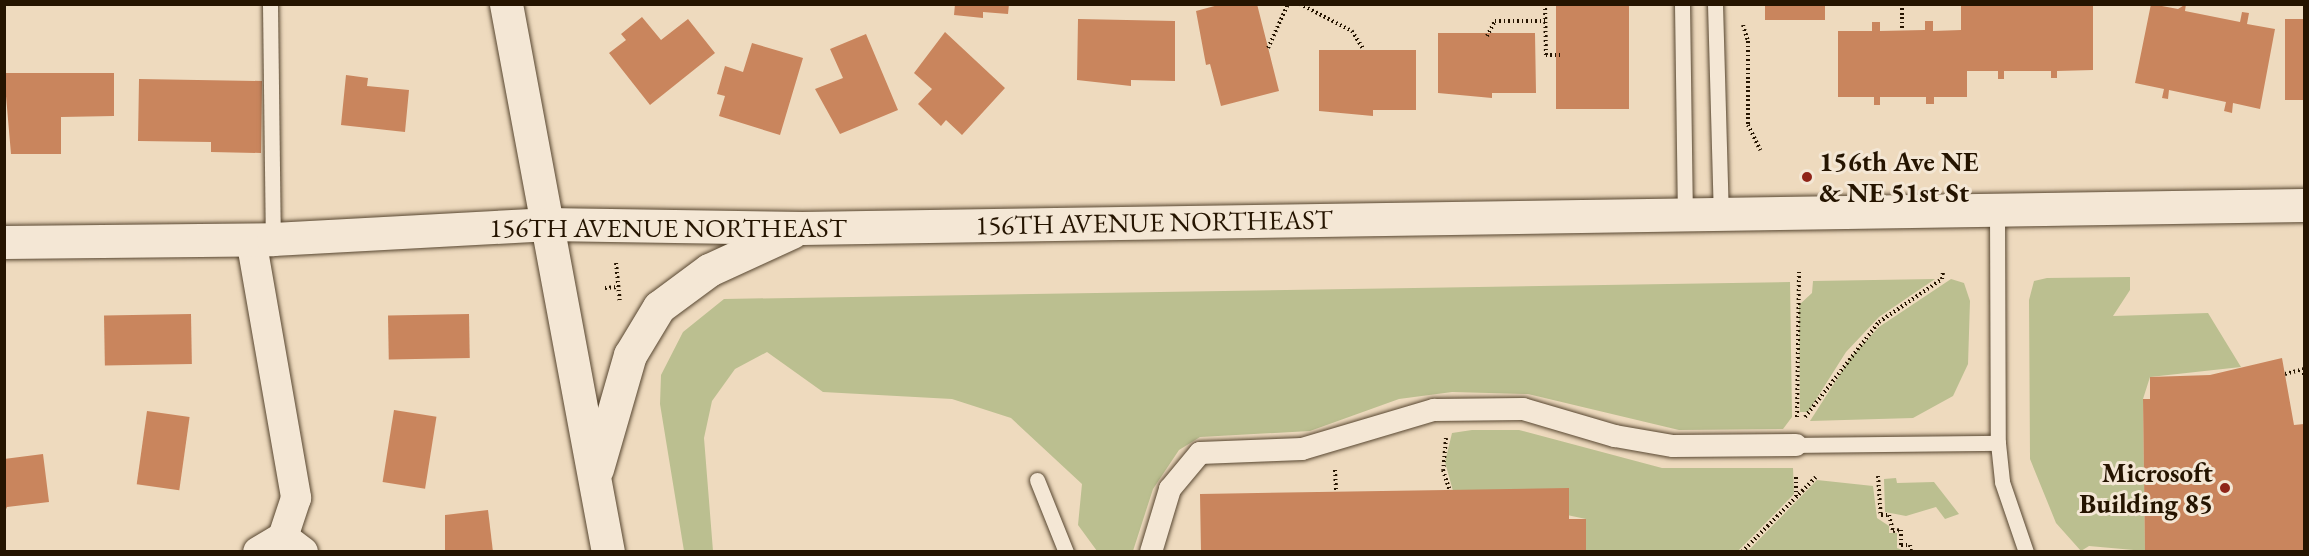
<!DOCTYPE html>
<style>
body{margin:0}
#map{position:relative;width:2309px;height:556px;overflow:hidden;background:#eedabe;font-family:"EB Garamond",serif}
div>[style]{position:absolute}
.green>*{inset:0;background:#bbbf90}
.building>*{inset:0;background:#c9855d;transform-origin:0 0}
.path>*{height:4px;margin-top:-2px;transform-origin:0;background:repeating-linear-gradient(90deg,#251400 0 1.5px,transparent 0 4.5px)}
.roads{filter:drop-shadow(0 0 2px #574630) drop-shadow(0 0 2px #574630)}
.service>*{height:15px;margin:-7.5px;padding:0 7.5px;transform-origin:7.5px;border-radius:7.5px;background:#f4e7d5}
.pedestrian>*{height:22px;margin:-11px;padding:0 11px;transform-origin:11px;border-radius:11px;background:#f4e7d5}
.minor>*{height:30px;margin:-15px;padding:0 15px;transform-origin:15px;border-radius:15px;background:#f4e7d5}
.tertiary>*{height:33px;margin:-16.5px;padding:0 16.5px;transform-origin:16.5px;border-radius:16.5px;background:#f4e7d5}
.secondary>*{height:33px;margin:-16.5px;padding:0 16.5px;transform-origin:16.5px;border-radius:16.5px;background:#f4e7d5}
.dots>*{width:16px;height:16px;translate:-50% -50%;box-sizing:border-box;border:3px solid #f4e7d5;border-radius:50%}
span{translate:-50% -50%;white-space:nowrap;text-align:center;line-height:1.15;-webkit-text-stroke:6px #f4e7d5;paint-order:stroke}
.poi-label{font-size:27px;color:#251400;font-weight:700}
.left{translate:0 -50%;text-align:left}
.right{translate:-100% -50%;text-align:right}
.street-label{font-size:27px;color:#251400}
.frame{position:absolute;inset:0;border:6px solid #251400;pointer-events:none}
</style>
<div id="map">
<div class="green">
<i style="clip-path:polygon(2130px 277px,2130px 290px,2113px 316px,2208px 313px,2241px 367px,2150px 377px,2143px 399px,2145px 551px,2089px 546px,2081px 551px,2056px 523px,2030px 459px,2029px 300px,2034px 281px,2047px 278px)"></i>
<i style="clip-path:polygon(1935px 279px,1879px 317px,1846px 352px,1808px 412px,1800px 412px,1799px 305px,1812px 293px,1813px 281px)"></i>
<i style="clip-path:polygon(1951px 279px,1964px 283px,1970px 301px,1968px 364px,1953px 396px,1913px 418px,1810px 421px,1851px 357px,1879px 327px)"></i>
<i style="clip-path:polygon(1790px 282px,1792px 417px,1783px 429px,1679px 430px,1528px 394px,1452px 392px,1399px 399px,1310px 431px,1200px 437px,1179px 450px,1153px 489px,1133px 551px,1097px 551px,1078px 525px,1082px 484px,1011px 418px,952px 399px,823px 392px,767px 352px,735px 369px,712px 401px,704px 438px,713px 551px,684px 551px,660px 404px,661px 375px,683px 332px,724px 299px)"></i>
<i style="clip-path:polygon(1472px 430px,1519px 430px,1662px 468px,1793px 468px,1794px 494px,1738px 551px,1586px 551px,1586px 519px,1453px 491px,1445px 462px,1452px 433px)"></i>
<i style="clip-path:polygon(1896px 478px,1897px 483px,1934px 482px,1959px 514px,1945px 519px,1936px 507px,1906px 516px,1885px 512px,1884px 479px)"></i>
<i style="clip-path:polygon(1817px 480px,1873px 486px,1877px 518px,1889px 526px,1889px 533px,1897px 533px,1897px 548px,1905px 551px,1748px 551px)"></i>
</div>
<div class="building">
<i style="clip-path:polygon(955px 4px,1009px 4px,1008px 14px,983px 12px,983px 18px,954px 15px)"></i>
<i style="clip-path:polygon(1222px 4px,1257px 4px,1279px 91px,1221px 106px,1210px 64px,1206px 65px,1196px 11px)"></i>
<i style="left:1629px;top:4px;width:105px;height:73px;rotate:90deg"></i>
<i style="left:1765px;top:4px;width:60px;height:16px"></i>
<i style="clip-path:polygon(2093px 4px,2093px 70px,2057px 71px,2057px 78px,2051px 78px,2051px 71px,2004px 71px,2004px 79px,1998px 79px,1998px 71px,1967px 71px,1967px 97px,1934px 97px,1934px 104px,1926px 104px,1926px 97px,1880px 97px,1880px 105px,1874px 105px,1874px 97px,1838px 97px,1838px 31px,1872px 31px,1872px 22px,1880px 22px,1880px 31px,1925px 30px,1925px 21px,1933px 21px,1933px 31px,1961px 30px,1961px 5px)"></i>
<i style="clip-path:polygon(2151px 4px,2178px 9px,2186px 4px,2185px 11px,2240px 22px,2242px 12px,2249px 13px,2247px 24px,2275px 29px,2260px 109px,2233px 103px,2232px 113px,2224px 111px,2226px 102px,2169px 90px,2168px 99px,2162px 98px,2164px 89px,2135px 83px)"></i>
<i style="clip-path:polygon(642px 17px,661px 40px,688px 19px,715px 53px,650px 105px,609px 53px,626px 40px,621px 34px)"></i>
<i style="clip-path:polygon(1078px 19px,1175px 21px,1175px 81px,1131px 80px,1131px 86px,1077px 80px)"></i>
<i style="left:2285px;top:19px;width:19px;height:81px"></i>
<i style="clip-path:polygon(945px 32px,1005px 88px,962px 135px,946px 120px,941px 126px,918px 104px,932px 89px,914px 73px)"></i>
<i style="clip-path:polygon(1438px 33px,1535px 33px,1536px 93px,1492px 93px,1492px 98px,1438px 93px)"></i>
<i style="clip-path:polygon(866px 34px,898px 110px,840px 134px,815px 89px,843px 78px,830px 49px)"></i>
<i style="clip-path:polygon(752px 43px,803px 58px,780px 135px,719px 116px,725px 96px,717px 94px,725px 66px,743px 72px)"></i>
<i style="clip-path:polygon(1319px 50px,1416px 50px,1416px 110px,1373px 110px,1373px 116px,1319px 111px)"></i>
<i style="clip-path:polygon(4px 73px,114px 73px,114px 116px,61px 117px,61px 154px,11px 154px)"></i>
<i style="clip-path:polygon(346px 75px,368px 78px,367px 86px,409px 90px,405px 132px,341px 125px)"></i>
<i style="clip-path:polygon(139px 79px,262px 81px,261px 153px,211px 152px,211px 142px,138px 141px)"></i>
<i style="left:191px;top:314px;width:50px;height:87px;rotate:89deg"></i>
<i style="left:469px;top:314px;width:44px;height:81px;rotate:89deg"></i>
<i style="clip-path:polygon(2282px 358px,2294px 425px,2304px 424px,2304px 552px,2145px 552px,2143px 399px,2150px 399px,2150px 377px,2210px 375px)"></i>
<i style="left:394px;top:410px;width:43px;height:73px;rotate:9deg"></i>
<i style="left:147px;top:411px;width:43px;height:74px;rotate:8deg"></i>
<i style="clip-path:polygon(43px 454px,49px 502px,7px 507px,4px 514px,4px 459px)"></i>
<i style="clip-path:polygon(1569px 488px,1569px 519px,1586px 519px,1586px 552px,1201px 552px,1200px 494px)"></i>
<i style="clip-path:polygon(488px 510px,493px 552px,445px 552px,445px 515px)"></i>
</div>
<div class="path">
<i style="left:1300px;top:4px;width:59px;rotate:27.4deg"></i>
<i style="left:1352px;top:31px;width:22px;rotate:58deg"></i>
<i style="left:1545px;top:4px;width:51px;rotate:88.9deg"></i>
<i style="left:1546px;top:55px;width:14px"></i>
<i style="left:1902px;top:4px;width:26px;rotate:90deg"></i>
<i style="left:1743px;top:25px;width:17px;rotate:73deg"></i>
<i style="left:1748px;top:41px;width:84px;rotate:90deg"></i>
<i style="left:1748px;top:125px;width:28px;rotate:64deg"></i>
<i style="left:1487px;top:36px;width:17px;rotate:-62deg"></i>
<i style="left:1495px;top:21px;width:50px"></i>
<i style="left:1268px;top:48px;width:48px;rotate:-65.6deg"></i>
<i style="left:616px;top:263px;width:40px;rotate:84.3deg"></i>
<i style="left:605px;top:288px;width:13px;rotate:-4deg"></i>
<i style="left:2285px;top:374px;width:20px;rotate:-15deg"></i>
<i style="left:2304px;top:369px;width:6px;rotate:90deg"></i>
<i style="left:1797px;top:417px;width:145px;rotate:-89.2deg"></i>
<i style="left:1805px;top:417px;width:120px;rotate:-52.1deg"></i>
<i style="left:1879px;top:322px;width:76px;rotate:-34.3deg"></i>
<i style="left:1942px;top:279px;width:7px;rotate:-82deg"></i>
<i style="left:1446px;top:438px;width:32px;rotate:95deg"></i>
<i style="left:1443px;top:470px;width:22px;rotate:72deg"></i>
<i style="left:1335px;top:470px;width:22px;rotate:87deg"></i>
<i style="left:1878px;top:476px;width:39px;rotate:86deg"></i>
<i style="left:1881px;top:515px;width:8px"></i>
<i style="left:1889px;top:515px;width:16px;rotate:76deg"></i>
<i style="left:1893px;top:531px;width:8px;rotate:-7deg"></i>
<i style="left:1901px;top:530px;width:15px;rotate:90deg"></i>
<i style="left:1901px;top:545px;width:9px"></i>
<i style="left:1910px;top:545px;width:7px;rotate:82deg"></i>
<i style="left:1796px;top:477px;width:19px;rotate:90deg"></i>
<i style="left:1742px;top:552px;width:105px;rotate:-45.4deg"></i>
</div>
<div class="roads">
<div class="service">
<i style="left:270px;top:4px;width:235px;rotate:89.3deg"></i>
<i style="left:1682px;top:4px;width:210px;rotate:89.2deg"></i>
<i style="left:1715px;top:4px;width:210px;rotate:88.4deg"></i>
<i style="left:1997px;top:209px;width:234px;rotate:89.8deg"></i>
<i style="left:1998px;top:443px;width:39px;rotate:84deg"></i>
<i style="left:2002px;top:482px;width:74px;rotate:71.1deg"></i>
<i style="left:1796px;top:445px;width:202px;rotate:-0.6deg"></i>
<i style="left:1037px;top:480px;width:78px;rotate:68.1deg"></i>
</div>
<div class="pedestrian">
<i style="left:1151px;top:552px;width:66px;rotate:-73.2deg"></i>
<i style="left:1170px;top:489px;width:47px;rotate:-50.2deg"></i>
<i style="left:1200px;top:453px;width:102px;rotate:-2.2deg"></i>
<i style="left:1302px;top:449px;width:138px;rotate:-16.5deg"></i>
<i style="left:1434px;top:410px;width:89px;rotate:-0.6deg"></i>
<i style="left:1523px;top:409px;width:96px;rotate:16.4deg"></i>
<i style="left:1615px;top:436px;width:59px;rotate:9.8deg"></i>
<i style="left:1673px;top:446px;width:123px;rotate:-0.5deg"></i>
</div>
<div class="minor">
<i style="left:251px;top:239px;width:263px;rotate:80.1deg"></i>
<i style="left:296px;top:498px;width:41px;rotate:108.4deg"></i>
<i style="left:283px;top:537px;width:29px;rotate:149deg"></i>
<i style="left:283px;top:537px;width:25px;rotate:37deg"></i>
</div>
<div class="tertiary">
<i style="left:4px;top:242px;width:269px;rotate:-0.6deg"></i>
<i style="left:273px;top:239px;width:273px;rotate:-3.1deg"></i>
</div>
<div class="secondary">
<i style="left:506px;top:4px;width:557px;rotate:79.46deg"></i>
<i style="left:546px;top:224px;width:256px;rotate:0.9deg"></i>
<i style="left:802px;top:228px;width:1502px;rotate:-0.88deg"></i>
<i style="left:597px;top:469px;width:119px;rotate:-73.9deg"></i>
<i style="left:630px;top:355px;width:56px;rotate:-58.9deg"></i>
<i style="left:659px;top:307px;width:62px;rotate:-36.5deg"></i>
<i style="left:709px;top:270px;width:91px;rotate:-24.6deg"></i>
</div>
</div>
<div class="dots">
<i style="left:1807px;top:177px;background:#8f2418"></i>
<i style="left:2225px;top:488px;background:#8f2418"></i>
</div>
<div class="poi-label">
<span class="left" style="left:1819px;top:177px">156th Ave NE<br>&amp; NE 51st St</span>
<span class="right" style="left:2213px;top:488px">Microsoft<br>Building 85</span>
</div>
<div class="street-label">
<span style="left:1154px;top:222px;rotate:-1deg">156TH AVENUE NORTHEAST</span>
<span style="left:668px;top:228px">156TH AVENUE NORTHEAST</span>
</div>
<div class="frame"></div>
</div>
